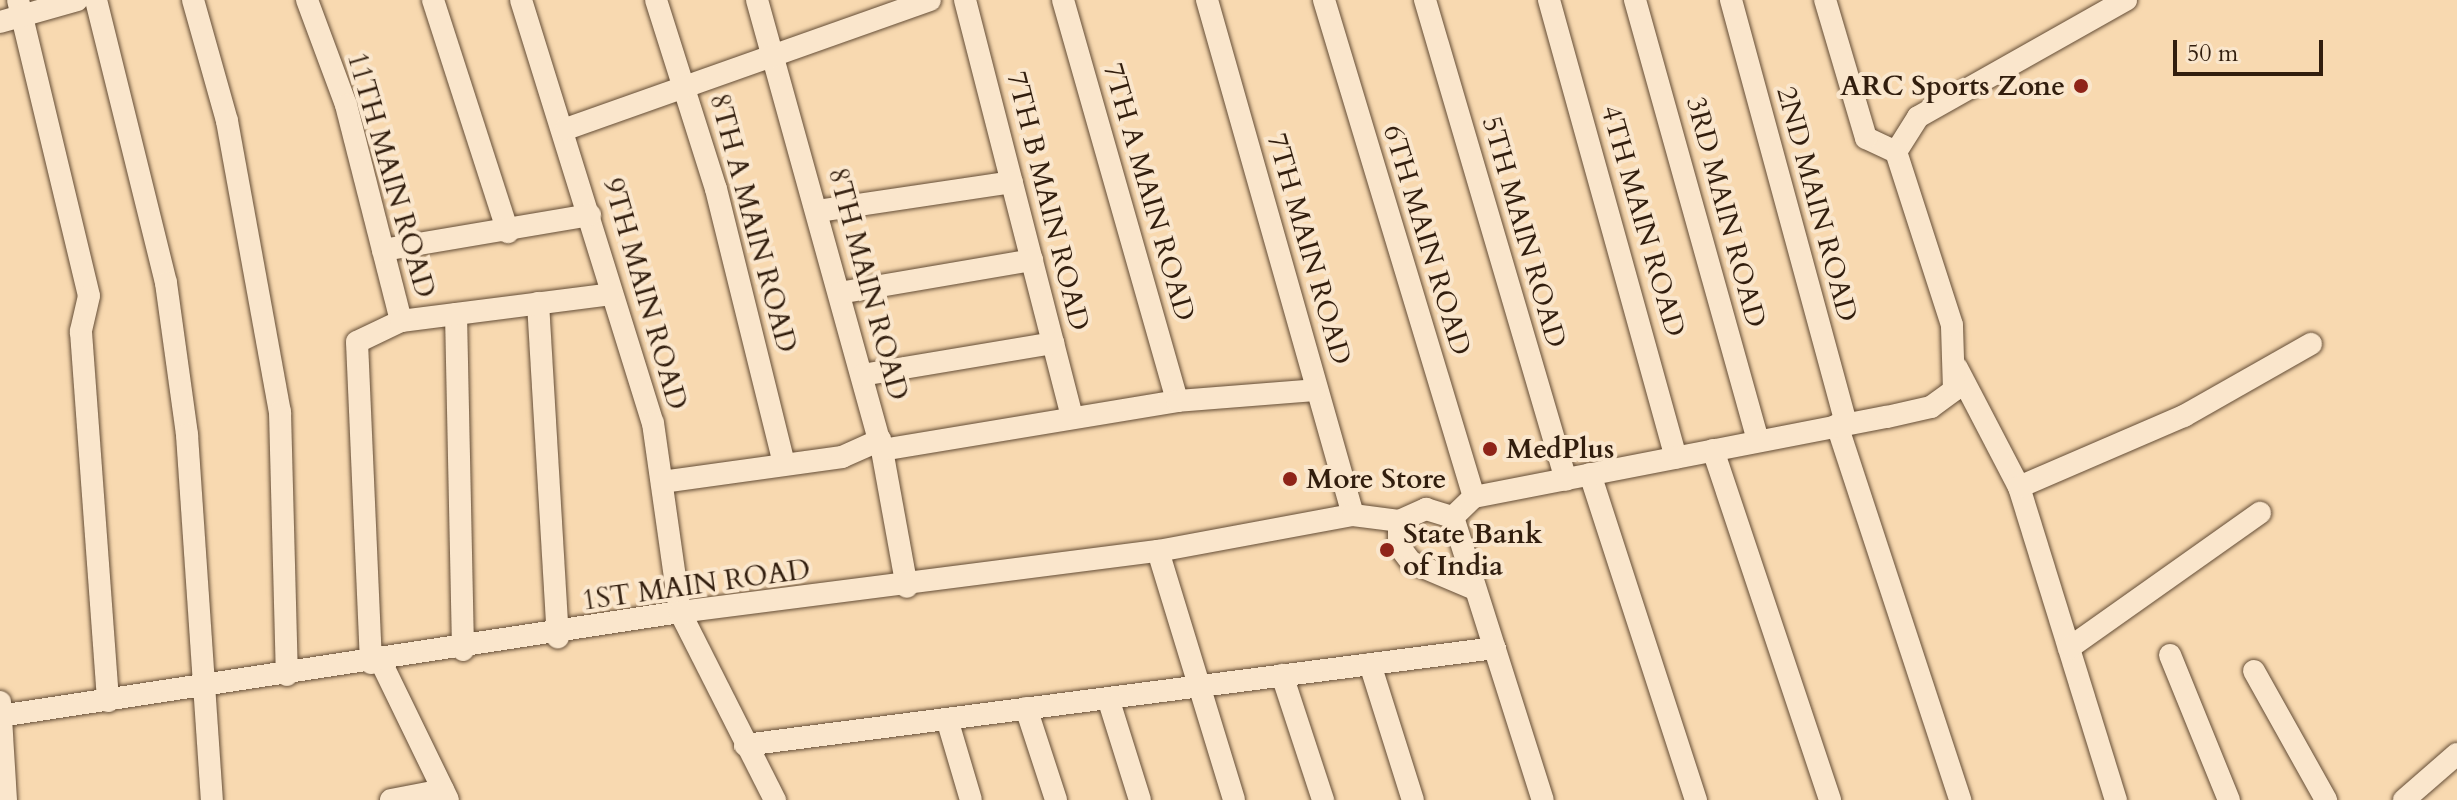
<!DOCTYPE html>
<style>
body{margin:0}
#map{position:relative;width:2457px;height:800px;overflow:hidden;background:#f8d9b0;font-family:Cardo,serif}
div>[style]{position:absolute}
.roads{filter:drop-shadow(0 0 2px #644d36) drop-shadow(0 0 2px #644d36)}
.minor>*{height:22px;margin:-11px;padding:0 11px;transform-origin:11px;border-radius:11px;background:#fae6cc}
.dots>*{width:22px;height:22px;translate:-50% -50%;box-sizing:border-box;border:4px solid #fae6cc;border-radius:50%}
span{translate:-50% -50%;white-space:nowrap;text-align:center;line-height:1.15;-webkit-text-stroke:8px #fae6cc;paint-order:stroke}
.poi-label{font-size:28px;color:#321e0e;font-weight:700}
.right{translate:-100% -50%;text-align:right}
.left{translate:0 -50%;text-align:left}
.street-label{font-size:28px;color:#321e0e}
.scale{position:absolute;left:2173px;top:40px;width:150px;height:36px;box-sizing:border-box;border:4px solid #321e0e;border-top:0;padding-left:10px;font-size:24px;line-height:28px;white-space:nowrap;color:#321e0e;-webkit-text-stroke:6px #fae6cc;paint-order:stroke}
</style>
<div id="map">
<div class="roads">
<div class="minor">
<i style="left:18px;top:0;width:304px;rotate:76.5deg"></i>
<i style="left:89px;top:296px;width:37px;rotate:103deg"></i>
<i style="left:81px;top:332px;width:370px;rotate:85.8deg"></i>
<i style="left:96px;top:0;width:292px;rotate:76.1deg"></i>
<i style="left:166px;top:283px;width:153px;rotate:82.1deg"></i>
<i style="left:187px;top:435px;width:366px;rotate:86.1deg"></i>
<i style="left:193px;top:0;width:126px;rotate:74.3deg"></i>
<i style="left:227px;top:121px;width:296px;rotate:79.7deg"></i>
<i style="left:280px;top:412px;width:263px;rotate:88.5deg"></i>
<i style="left:307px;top:0;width:112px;rotate:69.6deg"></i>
<i style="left:346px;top:105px;width:223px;rotate:75.7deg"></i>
<i style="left:433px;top:0;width:244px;rotate:72.1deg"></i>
<i style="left:521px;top:0;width:443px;rotate:72.7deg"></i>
<i style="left:653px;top:423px;width:191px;rotate:81.9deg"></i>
<i style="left:680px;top:612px;width:211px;rotate:63.2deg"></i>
<i style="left:656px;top:0;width:198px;rotate:72.4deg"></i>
<i style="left:716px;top:189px;width:283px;rotate:76.1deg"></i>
<i style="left:757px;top:0;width:467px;rotate:74.5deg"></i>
<i style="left:882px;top:450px;width:139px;rotate:79.7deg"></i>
<i style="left:965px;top:0;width:431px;rotate:75.6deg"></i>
<i style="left:1063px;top:0;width:417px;rotate:74.1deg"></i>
<i style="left:1207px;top:0;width:535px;rotate:74.17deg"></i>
<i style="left:1324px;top:0;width:519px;rotate:73.21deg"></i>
<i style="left:1425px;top:0;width:500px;rotate:73.63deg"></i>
<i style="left:1549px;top:0;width:475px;rotate:74.5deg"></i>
<i style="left:1635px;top:0;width:457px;rotate:74.4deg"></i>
<i style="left:1731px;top:0;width:438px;rotate:74.8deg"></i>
<i style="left:0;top:22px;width:80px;rotate:-15.9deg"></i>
<i style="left:566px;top:129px;width:386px;rotate:-19.5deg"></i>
<i style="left:1896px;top:152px;width:41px;rotate:-57.8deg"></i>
<i style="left:1918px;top:117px;width:239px;rotate:-29.4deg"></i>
<i style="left:818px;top:211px;width:196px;rotate:-8.5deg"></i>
<i style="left:383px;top:250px;width:210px;rotate:-9.6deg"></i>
<i style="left:839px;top:293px;width:196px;rotate:-9.7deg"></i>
<i style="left:538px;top:303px;width:335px;rotate:86.6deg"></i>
<i style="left:456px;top:314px;width:336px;rotate:88.8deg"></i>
<i style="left:1957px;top:368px;width:134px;rotate:62.5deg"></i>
<i style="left:2019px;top:487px;width:328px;rotate:72.8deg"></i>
<i style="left:862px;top:375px;width:194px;rotate:-9.5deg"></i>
<i style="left:1837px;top:425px;width:395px;rotate:71.8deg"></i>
<i style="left:882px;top:450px;width:299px;rotate:-9.4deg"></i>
<i style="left:1177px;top:401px;width:140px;rotate:-4.5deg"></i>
<i style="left:1713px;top:450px;width:369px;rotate:71.5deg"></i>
<i style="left:1590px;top:474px;width:343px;rotate:72deg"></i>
<i style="left:662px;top:482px;width:182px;rotate:-7.9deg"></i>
<i style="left:842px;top:457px;width:42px;rotate:-24.1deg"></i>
<i style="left:2019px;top:487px;width:180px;rotate:-23.3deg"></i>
<i style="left:2184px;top:416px;width:146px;rotate:-29.6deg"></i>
<i style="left:1453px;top:517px;width:29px;rotate:-44deg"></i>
<i style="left:1474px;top:497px;width:421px;rotate:-11deg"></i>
<i style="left:1887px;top:417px;width:45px;rotate:-12.8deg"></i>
<i style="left:1931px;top:407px;width:29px;rotate:-36deg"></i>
<i style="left:1954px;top:390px;width:65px;rotate:-91.8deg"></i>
<i style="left:1952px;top:325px;width:182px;rotate:-107.9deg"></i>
<i style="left:1896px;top:152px;width:33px;rotate:-155deg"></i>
<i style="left:1866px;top:138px;width:144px;rotate:-106.5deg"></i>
<i style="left:1158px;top:551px;width:260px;rotate:73deg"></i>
<i style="left:1472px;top:588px;width:66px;rotate:-156.9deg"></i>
<i style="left:1411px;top:562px;width:20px;rotate:-127deg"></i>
<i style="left:1399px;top:546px;width:25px;rotate:-90deg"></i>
<i style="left:1399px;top:521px;width:30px;rotate:-24deg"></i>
<i style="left:1426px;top:509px;width:28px;rotate:17deg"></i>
<i style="left:1453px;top:517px;width:297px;rotate:72.4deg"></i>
<i style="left:2069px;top:648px;width:234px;rotate:-35.3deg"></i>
<i style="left:2170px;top:655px;width:157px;rotate:67.9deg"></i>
<i style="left:381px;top:662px;width:153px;rotate:64.1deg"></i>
<i style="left:371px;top:663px;width:321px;rotate:-92.5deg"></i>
<i style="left:357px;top:342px;width:49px;rotate:-25.5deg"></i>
<i style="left:401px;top:321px;width:212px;rotate:-7.3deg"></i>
<i style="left:1370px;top:664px;width:143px;rotate:72.5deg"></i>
<i style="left:2254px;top:671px;width:148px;rotate:60.8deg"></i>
<i style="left:1282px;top:675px;width:132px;rotate:71.8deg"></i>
<i style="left:1108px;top:698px;width:107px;rotate:72.6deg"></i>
<i style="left:0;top:702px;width:98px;rotate:86.5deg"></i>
<i style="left:1026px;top:708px;width:97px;rotate:71.9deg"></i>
<i style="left:0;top:716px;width:688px;rotate:-8.7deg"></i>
<i style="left:680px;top:612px;width:482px;rotate:-7.3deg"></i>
<i style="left:1158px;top:551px;width:198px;rotate:-10.5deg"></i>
<i style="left:1353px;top:515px;width:46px;rotate:7.4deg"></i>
<i style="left:947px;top:719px;width:84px;rotate:73.5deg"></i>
<i style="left:745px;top:745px;width:756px;rotate:-7.37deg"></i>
<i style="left:391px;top:800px;width:53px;rotate:-10.9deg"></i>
<i style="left:2404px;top:800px;width:70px;rotate:-41deg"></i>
</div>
</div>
<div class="dots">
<i style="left:2081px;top:86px;background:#8f2418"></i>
<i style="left:1490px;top:449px;background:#8f2418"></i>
<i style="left:1290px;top:479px;background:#8f2418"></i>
<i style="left:1387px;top:550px;background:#8f2418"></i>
</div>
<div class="poi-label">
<span class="right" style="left:2065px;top:86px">ARC Sports Zone</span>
<span class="left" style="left:1506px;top:449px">MedPlus</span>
<span class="left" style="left:1306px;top:479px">More Store</span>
<span class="left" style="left:1403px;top:550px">State Bank<br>of India</span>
</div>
<div class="street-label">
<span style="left:391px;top:175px;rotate:74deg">11TH MAIN ROAD</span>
<span style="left:1149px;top:192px;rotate:74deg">7TH A MAIN ROAD</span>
<span style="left:1048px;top:201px;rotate:76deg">7TH B MAIN ROAD</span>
<span style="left:1817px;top:204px;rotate:75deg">2ND MAIN ROAD</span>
<span style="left:1726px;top:212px;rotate:75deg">3RD MAIN ROAD</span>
<span style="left:1643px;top:221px;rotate:74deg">4TH MAIN ROAD</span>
<span style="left:753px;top:223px;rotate:75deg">8TH A MAIN ROAD</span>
<span style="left:1524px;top:232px;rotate:74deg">5TH MAIN ROAD</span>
<span style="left:1427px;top:240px;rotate:73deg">6TH MAIN ROAD</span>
<span style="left:1309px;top:249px;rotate:74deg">7TH MAIN ROAD</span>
<span style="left:868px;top:284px;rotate:75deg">8TH MAIN ROAD</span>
<span style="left:645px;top:294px;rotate:74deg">9TH MAIN ROAD</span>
<span style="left:696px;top:585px;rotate:-8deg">1ST MAIN ROAD</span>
</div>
<div class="scale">50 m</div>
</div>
